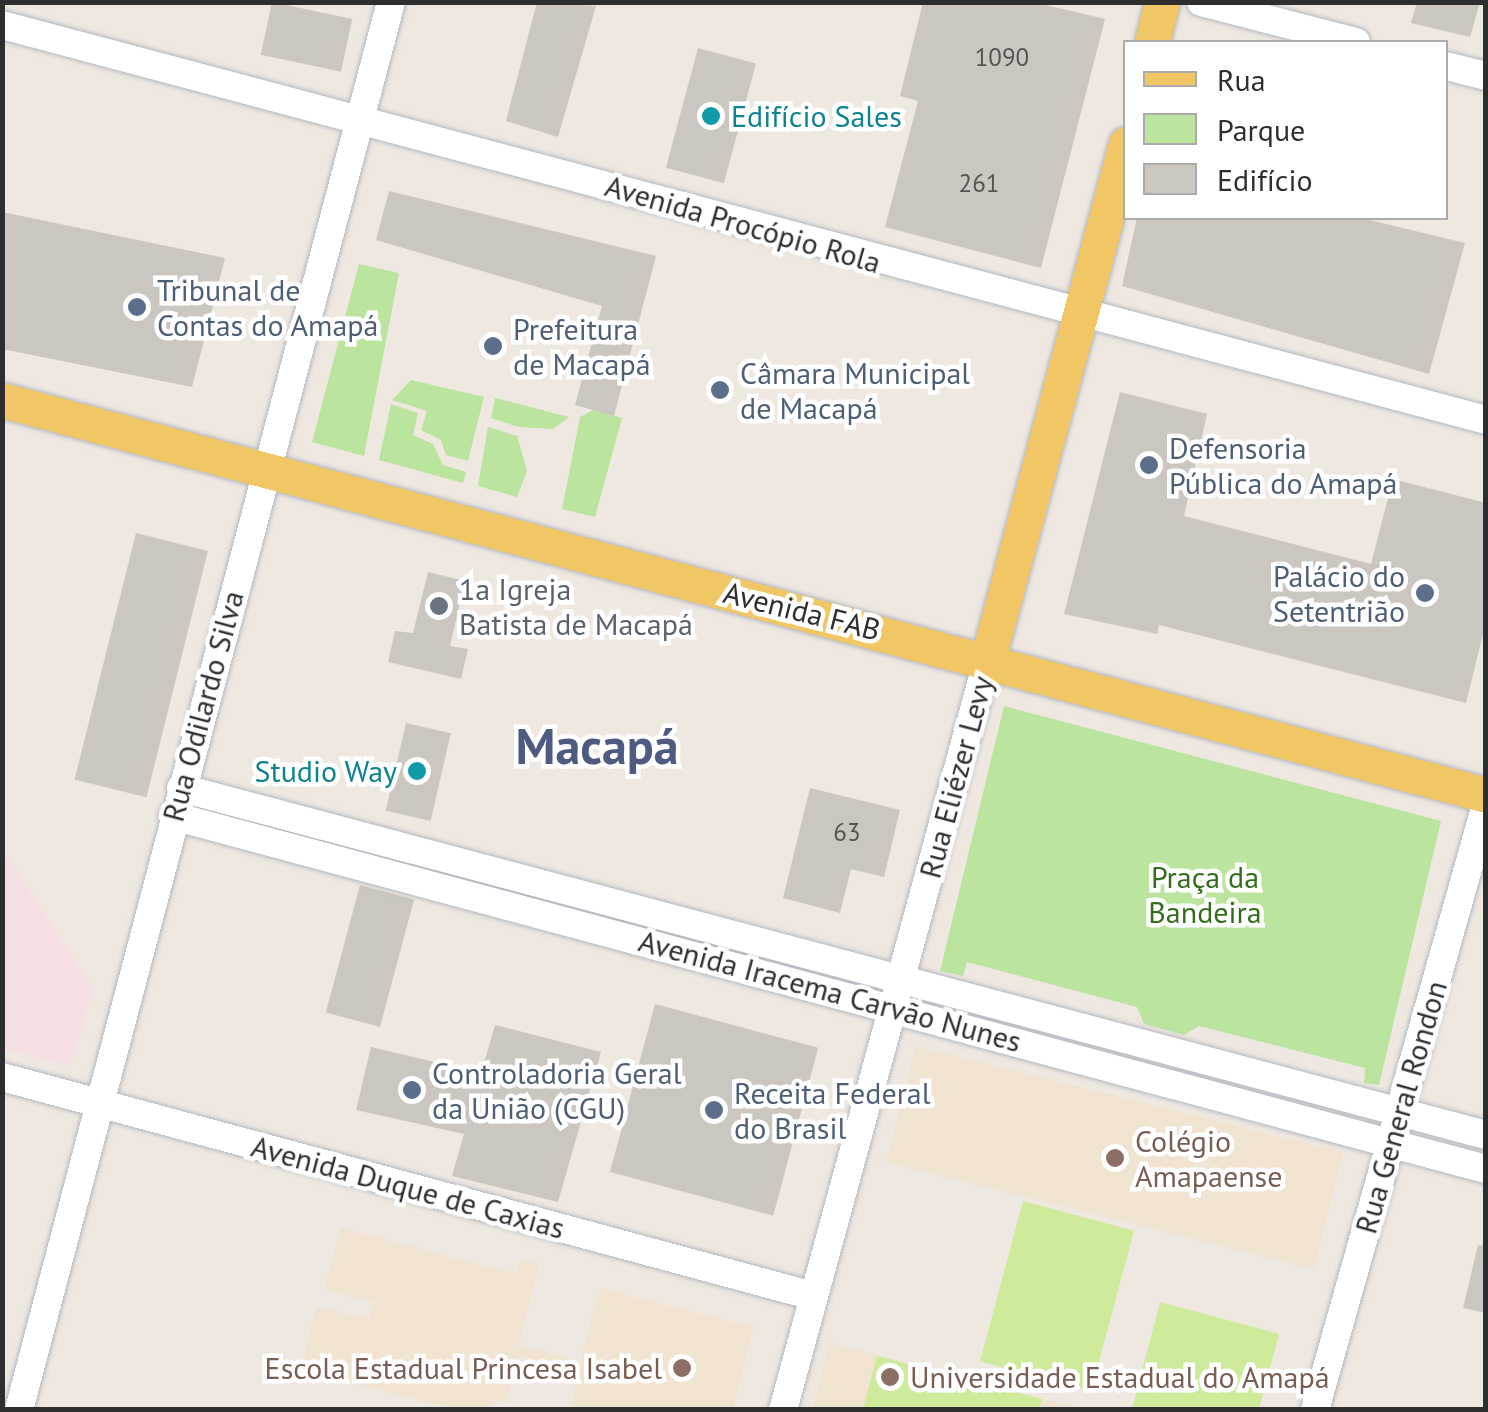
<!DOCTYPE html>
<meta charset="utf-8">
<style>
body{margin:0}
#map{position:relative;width:1488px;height:1412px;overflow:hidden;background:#efe8e1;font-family:"PT Sans",sans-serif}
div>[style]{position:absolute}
.education>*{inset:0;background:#f0e4d1;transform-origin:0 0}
.medical>*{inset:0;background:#f5dfe2}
.green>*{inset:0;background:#bbe49f}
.pitch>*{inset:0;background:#ceeb9b;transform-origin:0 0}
.building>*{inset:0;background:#cbc6bf;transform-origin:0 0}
.roads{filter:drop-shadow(0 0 2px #b4b8c1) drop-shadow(0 0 2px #b4b8c1)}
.minor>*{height:28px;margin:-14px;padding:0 14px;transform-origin:14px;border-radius:14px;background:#fff}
.major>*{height:35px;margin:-17.5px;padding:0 17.5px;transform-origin:17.5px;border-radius:17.5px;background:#f0c764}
.dots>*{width:28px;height:28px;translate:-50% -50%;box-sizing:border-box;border:5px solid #fff;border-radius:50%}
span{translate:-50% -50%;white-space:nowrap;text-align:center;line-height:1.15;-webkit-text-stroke:9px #fff;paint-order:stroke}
.number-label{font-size:25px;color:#555452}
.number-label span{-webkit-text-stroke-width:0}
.culture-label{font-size:30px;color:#0d838f}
.left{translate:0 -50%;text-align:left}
.right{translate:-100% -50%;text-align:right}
.street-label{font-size:30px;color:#2e2e2e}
.service-label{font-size:30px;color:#4e5e75}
.worship-label{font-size:30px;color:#5b616d}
.park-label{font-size:30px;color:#326d1c}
.education-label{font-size:30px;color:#785e54}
.town-label{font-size:50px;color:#4e5a7f;font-weight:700}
.frame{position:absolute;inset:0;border:5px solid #2e2e2e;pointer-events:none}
.legend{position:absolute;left:1123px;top:40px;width:325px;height:180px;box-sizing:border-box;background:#fff;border:2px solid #ababab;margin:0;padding:12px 18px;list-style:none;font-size:30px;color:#2e2e2e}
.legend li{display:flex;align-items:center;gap:20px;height:50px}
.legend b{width:50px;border:2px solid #ababab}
</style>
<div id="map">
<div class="education">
<i style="left:916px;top:1046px;width:440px;height:120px;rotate:14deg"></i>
<i style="clip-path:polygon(341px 1228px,516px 1274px,521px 1260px,539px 1264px,518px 1345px,581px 1361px,600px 1288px,754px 1327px,733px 1409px,571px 1409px,578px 1371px,518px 1356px,506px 1402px,494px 1399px,491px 1409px,455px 1409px,301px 1370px,317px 1307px,369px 1319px,373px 1302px,325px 1290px)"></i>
<i style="clip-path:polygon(830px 1343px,1083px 1409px,812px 1410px)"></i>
</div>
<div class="medical">
<i style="clip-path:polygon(2px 848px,93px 989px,71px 1066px,3px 1049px)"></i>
</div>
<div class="green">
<i style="clip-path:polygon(359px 264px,399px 273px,364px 456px,312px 442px)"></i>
<i style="clip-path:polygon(411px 380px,484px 397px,468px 461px,446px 455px,441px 440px,421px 430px,427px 411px,392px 400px)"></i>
<i style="clip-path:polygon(495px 398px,569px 417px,553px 429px,518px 427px,491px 418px)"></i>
<i style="clip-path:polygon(391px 404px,418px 413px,413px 435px,433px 444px,443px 465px,466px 472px,463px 483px,379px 460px)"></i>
<i style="clip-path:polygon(593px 410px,622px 418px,595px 517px,562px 509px,580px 417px)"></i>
<i style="clip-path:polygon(488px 427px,517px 436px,527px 471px,517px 497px,478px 486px)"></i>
<i style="clip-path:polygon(1004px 706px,1441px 821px,1379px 1085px,1364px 1083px,1365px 1068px,1199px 1026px,1184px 1035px,1144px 1024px,1137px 1007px,967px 962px,963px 976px,940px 971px)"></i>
</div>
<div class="pitch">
<i style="left:1023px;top:1201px;width:115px;height:166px;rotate:15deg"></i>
<i style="clip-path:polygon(1160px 1302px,1279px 1334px,1259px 1409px,1132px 1409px)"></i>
<i style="clip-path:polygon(877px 1356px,1042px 1399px,1039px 1409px,863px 1409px)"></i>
</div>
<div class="building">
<i style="left:272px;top:2px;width:82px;height:54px;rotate:12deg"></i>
<i style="clip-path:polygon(537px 2px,596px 6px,558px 137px,506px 121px)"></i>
<i style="clip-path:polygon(923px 2px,1033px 2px,1105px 19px,1041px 268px,885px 227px,918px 101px,900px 96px)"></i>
<i style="clip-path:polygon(1417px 2px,1480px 2px,1470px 37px,1411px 23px)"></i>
<i style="left:698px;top:48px;width:60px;height:124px;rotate:15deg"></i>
<i style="clip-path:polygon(389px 191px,656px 256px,614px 416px,575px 405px,602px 306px,376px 240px)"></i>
<i style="clip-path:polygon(2px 212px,225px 258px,192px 387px,2px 349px)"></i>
<i style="clip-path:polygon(1137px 218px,1361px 218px,1465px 243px,1429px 374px,1122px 286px)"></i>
<i style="clip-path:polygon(1120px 392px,1207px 414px,1184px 516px,1371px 564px,1393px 479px,1486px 503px,1486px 621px,1466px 703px,1159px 625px,1157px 634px,1064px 614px)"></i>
<i style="left:136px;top:533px;width:74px;height:254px;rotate:14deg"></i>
<i style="clip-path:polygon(428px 572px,465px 581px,450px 646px,468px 649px,461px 679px,388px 662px,395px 631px,413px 633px)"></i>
<i style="left:406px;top:723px;width:46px;height:90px;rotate:13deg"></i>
<i style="clip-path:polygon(810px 788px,900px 810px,884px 877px,851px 869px,840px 913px,783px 898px)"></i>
<i style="left:360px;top:885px;width:56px;height:132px;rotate:15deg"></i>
<i style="left:655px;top:1004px;width:169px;height:174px;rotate:15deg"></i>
<i style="clip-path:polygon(495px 1025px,601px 1052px,558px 1202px,452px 1176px,464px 1134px,356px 1110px,371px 1047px,481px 1073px)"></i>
<i style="clip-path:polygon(1478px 1245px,1486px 1246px,1486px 1313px,1463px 1308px)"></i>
</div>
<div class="roads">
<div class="minor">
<i style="left:1201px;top:2px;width:160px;rotate:14.5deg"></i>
<i style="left:2px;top:25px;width:1536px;rotate:14.9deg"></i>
<i style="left:1446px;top:66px;width:41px;rotate:14deg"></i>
<i style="left:181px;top:788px;width:1350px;rotate:14.89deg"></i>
<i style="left:173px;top:816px;width:1360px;rotate:15.05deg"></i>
<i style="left:2px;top:1077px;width:840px;rotate:15.11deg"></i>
<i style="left:19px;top:1410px;width:1456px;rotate:-75.2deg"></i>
<i style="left:783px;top:1410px;width:775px;rotate:-74.74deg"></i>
<i style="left:1315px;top:1410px;width:629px;rotate:-74.22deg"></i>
</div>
<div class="major">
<i style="left:1152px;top:42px;width:41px;rotate:-76deg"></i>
<i style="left:2px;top:400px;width:1536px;rotate:14.9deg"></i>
<i style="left:987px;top:662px;width:536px;rotate:-74.98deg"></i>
</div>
</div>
<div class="dots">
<i style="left:711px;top:116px;background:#0f9aa8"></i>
<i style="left:137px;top:307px;background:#5c6f8a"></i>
<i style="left:493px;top:346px;background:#5c6f8a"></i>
<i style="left:720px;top:390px;background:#5c6f8a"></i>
<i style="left:1149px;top:465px;background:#5c6f8a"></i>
<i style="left:1425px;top:593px;background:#5c6f8a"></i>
<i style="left:439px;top:606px;background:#6b7280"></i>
<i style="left:417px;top:771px;background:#0f9aa8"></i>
<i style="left:412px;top:1090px;background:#5c6f8a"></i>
<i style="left:714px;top:1110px;background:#5c6f8a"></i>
<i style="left:1115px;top:1158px;background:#8d6e63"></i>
<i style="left:682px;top:1368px;background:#8d6e63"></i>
<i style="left:890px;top:1377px;background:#8d6e63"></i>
</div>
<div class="number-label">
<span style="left:1002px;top:57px">1090</span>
<span style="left:979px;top:183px">261</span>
<span style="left:847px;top:832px">63</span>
</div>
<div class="culture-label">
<span class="left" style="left:731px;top:116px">Edifício Sales</span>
<span class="right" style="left:397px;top:771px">Studio Way</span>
</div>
<div class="street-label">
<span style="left:743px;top:224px;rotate:16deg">Avenida Procópio Rola</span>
<span style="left:802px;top:611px;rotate:14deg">Avenida FAB</span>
<span style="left:203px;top:706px;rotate:-75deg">Rua Odilardo Silva</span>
<span style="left:956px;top:777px;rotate:-75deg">Rua Eliézer Levy</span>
<span style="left:830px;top:991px;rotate:15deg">Avenida Iracema Carvão Nunes</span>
<span style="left:1401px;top:1107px;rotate:-74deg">Rua General Rondon</span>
<span style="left:408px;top:1187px;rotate:15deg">Avenida Duque de Caxias</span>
</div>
<div class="service-label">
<span class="left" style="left:157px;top:307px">Tribunal de<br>Contas do Amapá</span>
<span class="left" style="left:513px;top:346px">Prefeitura<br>de Macapá</span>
<span class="left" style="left:740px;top:390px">Câmara Municipal<br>de Macapá</span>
<span class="left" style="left:1169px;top:465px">Defensoria<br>Pública do Amapá</span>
<span class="right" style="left:1405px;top:593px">Palácio do<br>Setentrião</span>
<span class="left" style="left:432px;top:1090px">Controladoria Geral<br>da União (CGU)</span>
<span class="left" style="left:734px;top:1110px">Receita Federal<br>do Brasil</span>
</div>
<div class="worship-label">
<span class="left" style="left:459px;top:606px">1a Igreja<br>Batista de Macapá</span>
</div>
<div class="park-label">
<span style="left:1205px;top:894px">Praça da<br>Bandeira</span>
</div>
<div class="education-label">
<span class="left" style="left:1135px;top:1158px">Colégio<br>Amapaense</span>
<span class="right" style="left:662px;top:1368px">Escola Estadual Princesa Isabel</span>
<span class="left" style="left:910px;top:1377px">Universidade Estadual do Amapá</span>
</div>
<div class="town-label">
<span style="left:597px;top:746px">Macapá</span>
</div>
<div class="frame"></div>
<ul class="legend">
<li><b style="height:12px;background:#f0c764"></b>Rua</li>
<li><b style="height:28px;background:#bbe49f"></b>Parque</li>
<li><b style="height:28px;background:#cbc6bf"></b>Edifício</li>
</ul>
</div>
